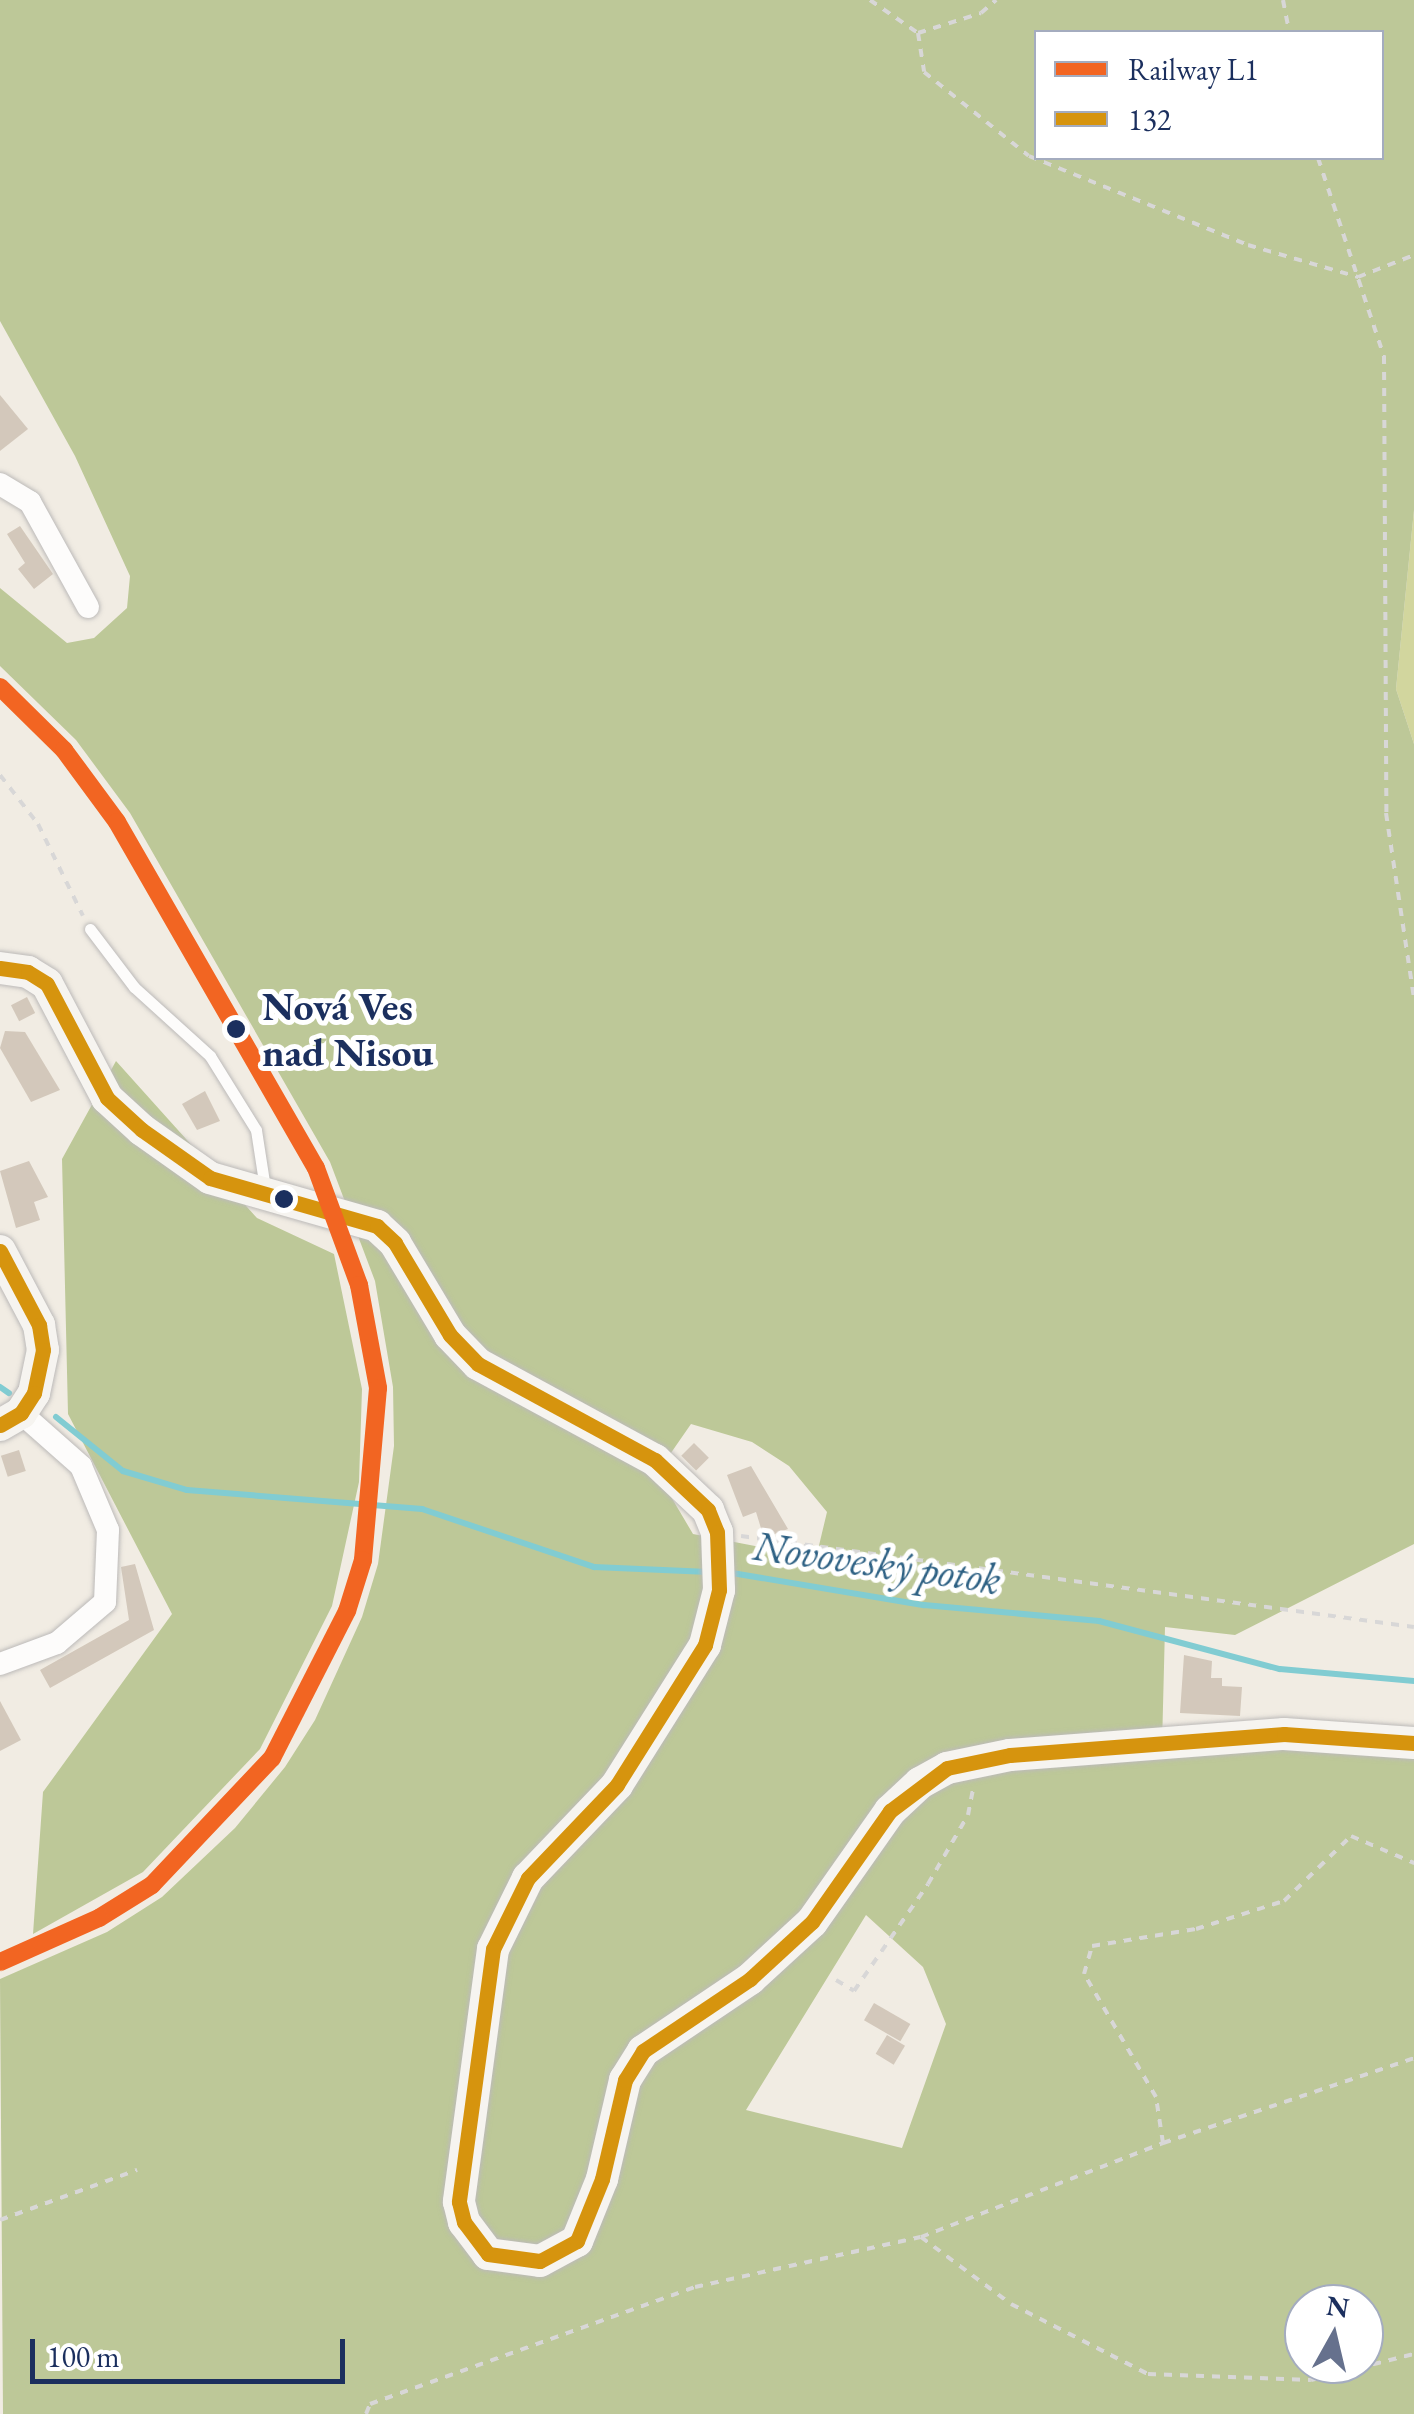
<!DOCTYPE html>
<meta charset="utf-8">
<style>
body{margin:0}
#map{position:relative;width:1414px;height:2414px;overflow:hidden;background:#f1ece3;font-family:"EB Garamond",serif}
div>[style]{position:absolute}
.green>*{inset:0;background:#d2d69e}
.forest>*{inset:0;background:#bdc898}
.stream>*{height:6px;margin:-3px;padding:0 3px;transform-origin:3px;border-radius:3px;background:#81ccd2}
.building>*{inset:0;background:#d3c8bb;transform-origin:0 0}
.path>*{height:4px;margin-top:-2px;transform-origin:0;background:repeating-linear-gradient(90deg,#d8d7d7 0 8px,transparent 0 16px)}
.roads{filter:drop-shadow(0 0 2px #bcbab9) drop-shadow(0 0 2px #bcbab9)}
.lane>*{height:11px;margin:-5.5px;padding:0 5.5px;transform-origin:5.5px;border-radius:5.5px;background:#fdfcfb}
.street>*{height:22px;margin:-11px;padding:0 11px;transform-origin:11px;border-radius:11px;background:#fdfcfb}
.secondary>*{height:32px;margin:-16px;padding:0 16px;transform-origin:16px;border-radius:16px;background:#f6f4f0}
.bus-1>*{height:15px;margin:-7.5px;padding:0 7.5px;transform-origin:7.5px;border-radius:7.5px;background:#d6940e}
.rail-1>*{height:18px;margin:-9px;padding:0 9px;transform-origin:9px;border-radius:9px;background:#f26522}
.dots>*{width:28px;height:28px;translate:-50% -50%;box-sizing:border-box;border:5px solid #fff;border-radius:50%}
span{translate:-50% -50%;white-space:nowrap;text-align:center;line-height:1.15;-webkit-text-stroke:10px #fff;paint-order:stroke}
.stop-label{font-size:40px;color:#1b2f5e;font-weight:700}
.left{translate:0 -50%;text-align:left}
.water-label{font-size:42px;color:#2e6184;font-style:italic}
.legend{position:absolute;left:1034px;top:30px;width:350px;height:130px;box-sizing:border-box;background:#fff;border:2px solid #a4acbf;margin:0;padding:12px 18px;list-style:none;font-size:30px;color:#1b2f5e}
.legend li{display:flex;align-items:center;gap:20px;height:50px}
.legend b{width:50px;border:2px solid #a4acbf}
.north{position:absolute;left:1284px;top:2284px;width:100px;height:100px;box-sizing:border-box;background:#fff;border:2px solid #a4acbf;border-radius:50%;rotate:8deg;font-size:28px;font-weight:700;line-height:40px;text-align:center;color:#1b2f5e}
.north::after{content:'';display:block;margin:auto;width:35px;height:45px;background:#66718d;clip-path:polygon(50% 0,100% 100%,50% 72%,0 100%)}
.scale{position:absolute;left:30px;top:2339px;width:315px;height:45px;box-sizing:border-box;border:5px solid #1b2f5e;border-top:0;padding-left:12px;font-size:30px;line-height:35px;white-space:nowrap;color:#1b2f5e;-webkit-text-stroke:8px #fff;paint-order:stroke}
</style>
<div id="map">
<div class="green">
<i style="clip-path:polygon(1414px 510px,1414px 744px,1396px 689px)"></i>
</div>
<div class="forest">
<i style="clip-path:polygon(evenodd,0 0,1414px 0,1414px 510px,1396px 689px,1414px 744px,1414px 1544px,1235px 1635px,1165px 1627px,1162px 1746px,1414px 1753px,1414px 2414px,3px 2414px,0 1979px,107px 1932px,162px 1897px,235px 1828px,285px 1767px,315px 1720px,362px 1617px,378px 1564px,394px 1446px,393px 1387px,375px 1281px,330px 1162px,130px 813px,76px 740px,0 666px,0 588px,67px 643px,94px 638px,127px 608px,130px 576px,75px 456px,0 321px,0 0,1036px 32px,1382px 32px,1382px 158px,1036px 158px,1036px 32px,0 0,691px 1424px,752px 1442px,789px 1466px,827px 1512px,816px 1558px,693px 1534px,657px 1473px,691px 1424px,0 0,866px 1915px,923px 1967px,946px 2024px,902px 2148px,746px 2110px,866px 1915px,0 0,1304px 2304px,1364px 2304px,1364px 2364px,1304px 2364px,1304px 2304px)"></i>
<i style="clip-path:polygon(116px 1061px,257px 1218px,334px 1254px,362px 1389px,359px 1482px,332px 1606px,260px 1749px,143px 1872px,33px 1934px,43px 1792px,172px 1614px,68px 1414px,62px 1159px)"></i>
</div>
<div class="stream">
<i style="left:0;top:1387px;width:11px;rotate:34deg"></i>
<i style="left:56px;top:1417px;width:86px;rotate:38.9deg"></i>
<i style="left:123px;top:1471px;width:67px;rotate:16.5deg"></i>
<i style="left:187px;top:1490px;width:236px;rotate:4.6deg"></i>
<i style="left:422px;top:1509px;width:182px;rotate:18.6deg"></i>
<i style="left:594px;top:1567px;width:115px;rotate:2.5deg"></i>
<i style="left:726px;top:1572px;width:201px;rotate:9.5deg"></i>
<i style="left:924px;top:1605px;width:176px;rotate:5.2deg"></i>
<i style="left:1099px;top:1621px;width:187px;rotate:14.9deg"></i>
<i style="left:1280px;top:1669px;width:135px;rotate:5.1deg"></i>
</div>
<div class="building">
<i style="clip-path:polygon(0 395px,28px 429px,0 451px)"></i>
<i style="clip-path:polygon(20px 526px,53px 574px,34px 589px,18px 569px,25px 563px,7px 534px)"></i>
<i style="left:27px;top:997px;width:18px;height:18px;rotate:63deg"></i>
<i style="clip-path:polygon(5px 1031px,25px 1032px,60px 1090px,31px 1102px,0 1048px)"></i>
<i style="clip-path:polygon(205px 1091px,220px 1121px,197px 1130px,182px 1104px)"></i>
<i style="clip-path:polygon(29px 1161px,48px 1197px,34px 1202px,40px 1220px,16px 1228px,0 1171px)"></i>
<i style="left:694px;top:1443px;width:21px;height:18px;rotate:45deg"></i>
<i style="left:19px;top:1450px;width:22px;height:19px;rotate:72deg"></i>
<i style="clip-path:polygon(751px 1466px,788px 1529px,764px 1538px,756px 1512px,743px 1517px,727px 1475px)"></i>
<i style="clip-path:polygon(135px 1564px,154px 1630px,50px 1688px,40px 1670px,129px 1620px,121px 1567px)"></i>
<i style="clip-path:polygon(1184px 1655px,1212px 1661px,1211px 1678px,1222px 1678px,1222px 1686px,1242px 1687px,1240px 1716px,1180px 1713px)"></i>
<i style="clip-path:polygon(0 1701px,21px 1740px,0 1751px)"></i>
<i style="left:874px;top:2003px;width:42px;height:20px;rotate:30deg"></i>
<i style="left:887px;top:2035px;width:21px;height:22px;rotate:31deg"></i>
</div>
<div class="path">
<i style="left:870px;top:0;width:58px;rotate:34.5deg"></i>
<i style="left:918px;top:33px;width:66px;rotate:-17.6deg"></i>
<i style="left:981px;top:13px;width:20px;rotate:-41deg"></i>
<i style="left:1283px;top:0;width:33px;rotate:79deg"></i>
<i style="left:918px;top:33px;width:39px;rotate:81deg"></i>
<i style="left:924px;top:72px;width:134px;rotate:38.7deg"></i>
<i style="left:1029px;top:156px;width:236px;rotate:22.1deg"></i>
<i style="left:1248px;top:245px;width:115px;rotate:16.2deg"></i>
<i style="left:1358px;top:277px;width:60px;rotate:-21.4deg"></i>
<i style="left:1318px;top:158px;width:209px;rotate:71.6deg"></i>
<i style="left:1384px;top:356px;width:457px;rotate:89.7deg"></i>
<i style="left:1386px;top:813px;width:187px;rotate:81.4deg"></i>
<i style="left:0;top:775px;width:62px;rotate:52.2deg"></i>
<i style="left:38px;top:824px;width:102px;rotate:63.9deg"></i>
<i style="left:741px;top:1536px;width:679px;rotate:7.7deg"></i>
<i style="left:836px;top:1980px;width:21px;rotate:31deg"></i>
<i style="left:854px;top:1991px;width:130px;rotate:-55.3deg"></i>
<i style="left:928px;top:1884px;width:80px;rotate:-59.9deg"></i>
<i style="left:968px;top:1815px;width:26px;rotate:-79deg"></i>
<i style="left:1163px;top:2143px;width:47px;rotate:-98.7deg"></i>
<i style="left:1156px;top:2097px;width:143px;rotate:-120.3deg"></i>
<i style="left:1084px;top:1974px;width:29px;rotate:-74deg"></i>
<i style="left:1092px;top:1946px;width:105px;rotate:-9.3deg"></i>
<i style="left:1196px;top:1929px;width:92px;rotate:-17.7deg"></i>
<i style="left:1284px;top:1901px;width:93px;rotate:-44.1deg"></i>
<i style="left:1351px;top:1836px;width:69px;rotate:23.2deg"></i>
<i style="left:0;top:2220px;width:146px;rotate:-20.1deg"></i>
<i style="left:921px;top:2237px;width:112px;rotate:36.7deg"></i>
<i style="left:1011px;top:2304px;width:154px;rotate:27.1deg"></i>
<i style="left:1148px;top:2374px;width:163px;rotate:2.1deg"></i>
<i style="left:1311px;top:2380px;width:106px;rotate:-14.2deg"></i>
<i style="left:366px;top:2414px;width:11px;rotate:-68deg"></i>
<i style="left:370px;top:2404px;width:345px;rotate:-19.8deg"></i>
<i style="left:695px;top:2287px;width:231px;rotate:-12.5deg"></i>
<i style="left:921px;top:2237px;width:260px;rotate:-21.2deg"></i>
<i style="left:1163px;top:2143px;width:265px;rotate:-18.7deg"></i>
</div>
<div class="roads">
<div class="lane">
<i style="left:90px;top:929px;width:73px;rotate:52.8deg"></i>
<i style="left:134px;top:987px;width:103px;rotate:42.2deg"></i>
<i style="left:210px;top:1056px;width:87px;rotate:58.1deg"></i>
<i style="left:256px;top:1130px;width:59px;rotate:81.2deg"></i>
</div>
<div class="street">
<i style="left:0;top:484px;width:35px;rotate:31deg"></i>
<i style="left:30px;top:502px;width:120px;rotate:61.1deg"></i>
<i style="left:0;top:1664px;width:61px;rotate:-20.2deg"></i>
<i style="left:57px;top:1643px;width:63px;rotate:-40.5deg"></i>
<i style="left:105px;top:1602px;width:72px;rotate:-87.6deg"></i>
<i style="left:108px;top:1530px;width:69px;rotate:-112.9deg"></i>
<i style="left:81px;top:1466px;width:80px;rotate:-138.5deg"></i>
</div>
<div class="secondary">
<i style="left:0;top:968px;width:28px;rotate:8deg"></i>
<i style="left:28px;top:972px;width:22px;rotate:32deg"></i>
<i style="left:47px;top:984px;width:129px;rotate:62.2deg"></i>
<i style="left:107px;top:1098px;width:47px;rotate:42.4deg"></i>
<i style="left:142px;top:1130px;width:83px;rotate:35.2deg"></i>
<i style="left:210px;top:1178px;width:174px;rotate:16deg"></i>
<i style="left:377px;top:1226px;width:25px;rotate:43deg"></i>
<i style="left:395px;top:1243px;width:107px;rotate:59.1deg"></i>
<i style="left:450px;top:1335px;width:40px;rotate:46deg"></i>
<i style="left:478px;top:1364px;width:201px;rotate:28.5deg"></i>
<i style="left:655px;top:1460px;width:73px;rotate:43.3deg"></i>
<i style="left:708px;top:1510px;width:24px;rotate:68deg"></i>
<i style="left:717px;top:1532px;width:58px;rotate:88deg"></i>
<i style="left:719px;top:1590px;width:57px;rotate:104.3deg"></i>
<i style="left:705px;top:1645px;width:165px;rotate:122.2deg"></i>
<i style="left:617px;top:1785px;width:129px;rotate:133.7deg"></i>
<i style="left:528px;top:1878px;width:79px;rotate:116.2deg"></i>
<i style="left:493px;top:1949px;width:255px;rotate:97.7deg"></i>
<i style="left:459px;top:2202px;width:21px;rotate:76deg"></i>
<i style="left:464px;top:2222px;width:40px;rotate:53deg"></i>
<i style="left:488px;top:2254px;width:52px;rotate:7.7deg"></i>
<i style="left:540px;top:2261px;width:42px;rotate:-28.4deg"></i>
<i style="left:577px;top:2241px;width:67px;rotate:-68deg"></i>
<i style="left:602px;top:2179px;width:102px;rotate:-76.9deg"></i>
<i style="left:625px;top:2080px;width:34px;rotate:-58deg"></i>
<i style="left:643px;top:2051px;width:129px;rotate:-33.9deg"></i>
<i style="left:750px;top:1979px;width:84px;rotate:-42.6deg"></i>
<i style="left:812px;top:1922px;width:136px;rotate:-54.9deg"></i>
<i style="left:890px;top:1811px;width:41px;rotate:-43deg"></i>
<i style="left:920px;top:1783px;width:31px;rotate:-29deg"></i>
<i style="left:947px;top:1768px;width:64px;rotate:-11.7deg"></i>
<i style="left:1010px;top:1755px;width:275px;rotate:-4.4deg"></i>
<i style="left:1284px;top:1734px;width:130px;rotate:4deg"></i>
<i style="left:0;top:1251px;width:84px;rotate:62.2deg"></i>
<i style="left:39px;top:1325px;width:25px;rotate:81deg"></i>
<i style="left:43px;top:1350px;width:44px;rotate:101.8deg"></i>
<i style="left:34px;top:1393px;width:24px;rotate:123deg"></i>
<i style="left:21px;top:1413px;width:24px;rotate:150deg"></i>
</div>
</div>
<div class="bus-1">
<i style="left:0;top:968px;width:28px;rotate:8deg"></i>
<i style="left:28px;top:972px;width:22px;rotate:32deg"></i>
<i style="left:47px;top:984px;width:129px;rotate:62.2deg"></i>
<i style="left:107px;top:1098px;width:47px;rotate:42.4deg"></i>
<i style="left:142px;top:1130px;width:83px;rotate:35.2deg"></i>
<i style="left:210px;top:1178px;width:174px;rotate:16deg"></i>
<i style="left:377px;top:1226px;width:25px;rotate:43deg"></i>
<i style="left:395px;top:1243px;width:107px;rotate:59.1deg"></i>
<i style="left:450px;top:1335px;width:40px;rotate:46deg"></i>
<i style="left:478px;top:1364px;width:201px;rotate:28.5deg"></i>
<i style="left:655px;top:1460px;width:73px;rotate:43.3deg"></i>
<i style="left:708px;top:1510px;width:24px;rotate:68deg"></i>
<i style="left:717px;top:1532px;width:58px;rotate:88deg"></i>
<i style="left:719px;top:1590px;width:57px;rotate:104.3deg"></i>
<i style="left:705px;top:1645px;width:165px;rotate:122.2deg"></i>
<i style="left:617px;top:1785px;width:129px;rotate:133.7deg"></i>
<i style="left:528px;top:1878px;width:79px;rotate:116.2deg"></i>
<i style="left:493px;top:1949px;width:255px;rotate:97.7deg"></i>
<i style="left:459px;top:2202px;width:21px;rotate:76deg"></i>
<i style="left:464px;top:2222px;width:40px;rotate:53deg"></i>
<i style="left:488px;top:2254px;width:52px;rotate:7.7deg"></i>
<i style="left:540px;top:2261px;width:42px;rotate:-28.4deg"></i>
<i style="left:577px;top:2241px;width:67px;rotate:-68deg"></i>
<i style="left:602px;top:2179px;width:102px;rotate:-76.9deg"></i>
<i style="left:625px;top:2080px;width:34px;rotate:-58deg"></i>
<i style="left:643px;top:2051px;width:129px;rotate:-33.9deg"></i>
<i style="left:750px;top:1979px;width:84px;rotate:-42.6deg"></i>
<i style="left:812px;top:1922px;width:136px;rotate:-54.9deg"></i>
<i style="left:890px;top:1811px;width:71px;rotate:-37deg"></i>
<i style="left:947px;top:1768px;width:64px;rotate:-11.7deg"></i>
<i style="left:1010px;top:1755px;width:275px;rotate:-4.4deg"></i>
<i style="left:1284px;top:1734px;width:130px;rotate:4deg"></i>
<i style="left:0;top:1251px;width:84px;rotate:62.2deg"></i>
<i style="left:39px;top:1325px;width:25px;rotate:81deg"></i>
<i style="left:43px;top:1350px;width:44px;rotate:101.8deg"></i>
<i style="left:34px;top:1393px;width:24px;rotate:123deg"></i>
<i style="left:21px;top:1413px;width:24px;rotate:150deg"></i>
</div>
<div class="rail-1">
<i style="left:0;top:687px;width:90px;rotate:44.5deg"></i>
<i style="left:64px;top:750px;width:89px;rotate:53.6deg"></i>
<i style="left:117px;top:822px;width:399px;rotate:60.1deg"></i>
<i style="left:316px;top:1168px;width:125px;rotate:69.8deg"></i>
<i style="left:359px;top:1285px;width:105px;rotate:79.5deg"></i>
<i style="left:378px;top:1388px;width:173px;rotate:95deg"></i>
<i style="left:363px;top:1560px;width:53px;rotate:107.4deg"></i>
<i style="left:347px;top:1611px;width:165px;rotate:117deg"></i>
<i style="left:272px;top:1758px;width:175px;rotate:133.4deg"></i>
<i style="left:152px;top:1885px;width:62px;rotate:148.1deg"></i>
<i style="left:99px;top:1918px;width:108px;rotate:156deg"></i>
</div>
<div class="dots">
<i style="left:236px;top:1029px;background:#1b2f5e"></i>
<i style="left:284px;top:1199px;background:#1b2f5e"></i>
</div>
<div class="stop-label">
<span class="left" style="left:262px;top:1029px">Nová Ves<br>nad Nisou</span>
</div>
<div class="water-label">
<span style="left:877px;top:1563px;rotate:8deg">Novoveský potok</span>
</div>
<ul class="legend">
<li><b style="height:12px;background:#f26522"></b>Railway L1</li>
<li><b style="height:12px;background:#d6940e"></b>132</li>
</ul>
<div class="north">N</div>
<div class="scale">100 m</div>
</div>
